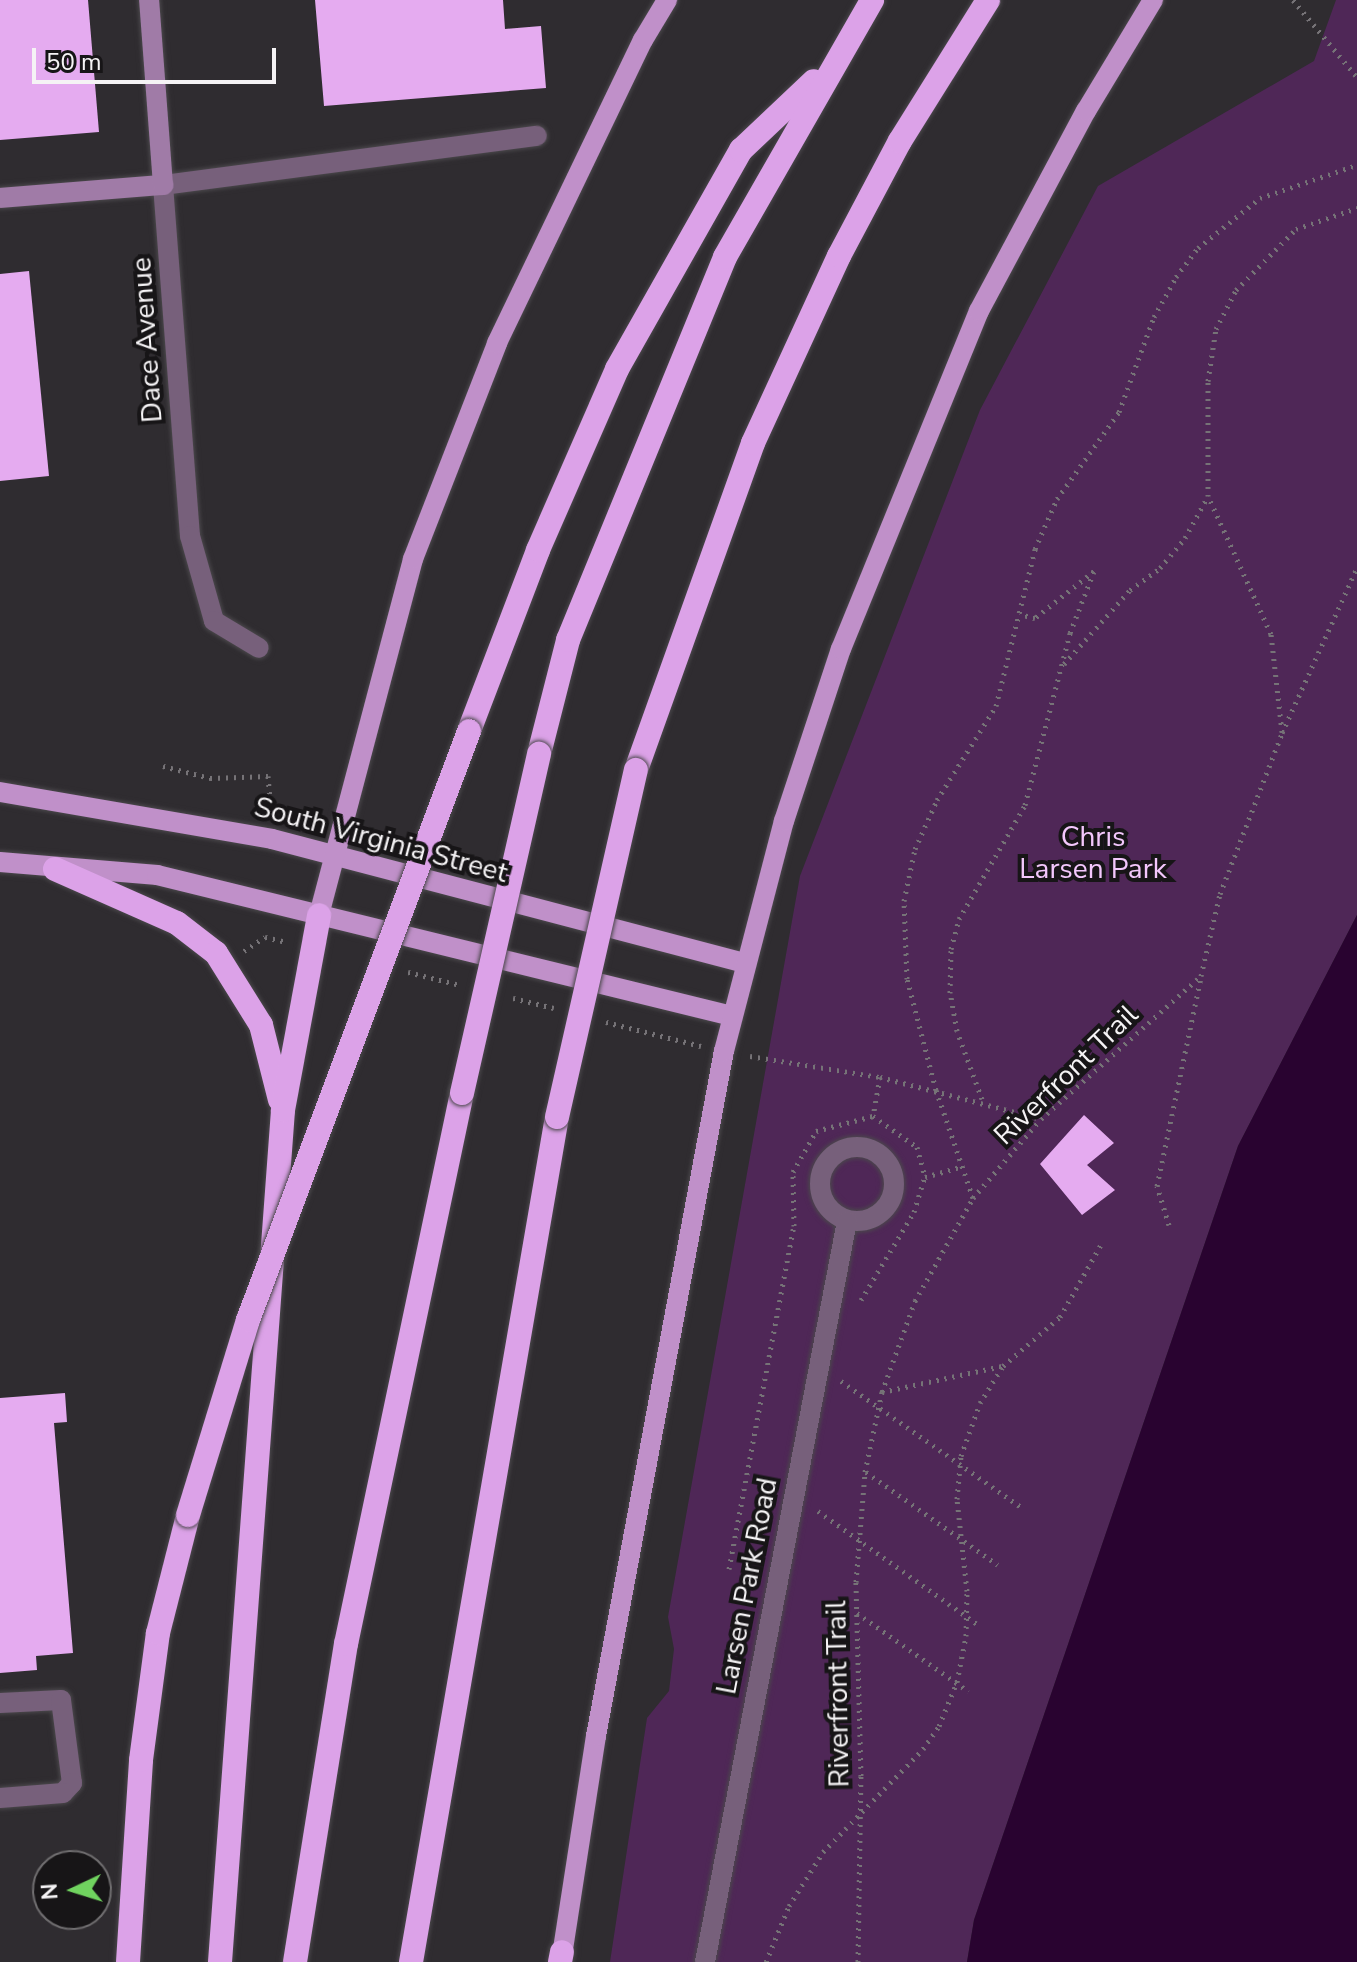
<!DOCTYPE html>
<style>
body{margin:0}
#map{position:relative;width:1357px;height:1962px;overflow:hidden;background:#2f2c30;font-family:"Nunito Sans",sans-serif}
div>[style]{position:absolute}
.green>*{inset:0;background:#4f2757}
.water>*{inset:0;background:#290330}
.building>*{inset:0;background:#e5abf0}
.path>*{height:5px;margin-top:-2.5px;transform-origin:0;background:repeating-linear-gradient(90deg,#767377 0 2px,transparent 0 8px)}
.roads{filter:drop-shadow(0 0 2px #4b484c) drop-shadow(0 0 2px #4b484c)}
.lane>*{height:20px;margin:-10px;padding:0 10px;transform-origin:10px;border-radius:10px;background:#77607b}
.street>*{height:20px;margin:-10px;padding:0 10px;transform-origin:10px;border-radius:10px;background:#77607b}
.street>.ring{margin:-10px;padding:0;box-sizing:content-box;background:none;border:20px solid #77607b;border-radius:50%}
.secondary>*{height:20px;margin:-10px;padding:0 10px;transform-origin:10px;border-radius:10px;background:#a07ba7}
.primary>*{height:20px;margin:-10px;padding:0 10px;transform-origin:10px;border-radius:10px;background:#c090c9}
.highway>*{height:24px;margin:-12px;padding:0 12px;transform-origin:12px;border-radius:12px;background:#dca2e8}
.bridges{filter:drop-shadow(0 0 2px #4b484c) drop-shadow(0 0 2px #4b484c)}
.highway-bridge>*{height:24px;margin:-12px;padding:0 12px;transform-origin:12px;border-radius:12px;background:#dca2e8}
span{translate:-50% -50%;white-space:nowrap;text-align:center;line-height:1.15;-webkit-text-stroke:8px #171517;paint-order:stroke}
.street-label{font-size:28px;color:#f5f3f5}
.park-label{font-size:28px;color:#f3c7fc}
.north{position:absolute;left:32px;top:1850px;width:80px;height:80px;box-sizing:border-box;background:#171517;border:2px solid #706e70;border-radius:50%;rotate:266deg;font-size:22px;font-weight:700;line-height:32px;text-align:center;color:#f5f3f5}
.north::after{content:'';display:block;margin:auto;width:28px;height:36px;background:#70d35f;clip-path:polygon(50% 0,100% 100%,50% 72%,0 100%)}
.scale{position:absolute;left:32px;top:48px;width:244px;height:36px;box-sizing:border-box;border:4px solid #f5f3f5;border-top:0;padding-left:10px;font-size:24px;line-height:28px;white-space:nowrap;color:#f5f3f5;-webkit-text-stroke:6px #171517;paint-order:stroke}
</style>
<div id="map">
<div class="green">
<i style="clip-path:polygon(1336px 0,1357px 0,1357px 915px,1238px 1146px,974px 1920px,967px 1962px,610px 1962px,647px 1718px,669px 1691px,674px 1649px,668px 1617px,800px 876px,980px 410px,1098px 186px,1314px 61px)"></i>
</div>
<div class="water">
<i style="clip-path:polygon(1357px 915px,1357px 1962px,967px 1962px,974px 1920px,1238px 1146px)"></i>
</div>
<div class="building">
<i style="clip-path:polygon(0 0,88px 0,99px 132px,0 140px)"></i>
<i style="clip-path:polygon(315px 0,503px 0,505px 29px,541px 26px,546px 88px,324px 106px)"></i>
<i style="clip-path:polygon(29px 271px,49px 476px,0 481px,0 274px)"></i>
<i style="clip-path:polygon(1084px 1115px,1114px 1143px,1087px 1165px,1115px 1190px,1082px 1215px,1040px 1164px)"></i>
<i style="clip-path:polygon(65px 1393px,67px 1422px,54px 1423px,73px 1653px,36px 1656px,37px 1670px,0 1673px,0 1398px)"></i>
</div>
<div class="path">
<i style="left:1293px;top:0;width:100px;rotate:50.3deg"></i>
<i style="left:1064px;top:664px;width:99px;rotate:-48.3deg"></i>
<i style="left:1130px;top:590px;width:37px;rotate:-36deg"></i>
<i style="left:1160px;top:568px;width:39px;rotate:-50deg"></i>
<i style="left:1185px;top:538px;width:48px;rotate:-61.3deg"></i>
<i style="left:1282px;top:732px;width:99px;rotate:-96.4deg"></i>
<i style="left:1271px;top:634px;width:152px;rotate:-114.5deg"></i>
<i style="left:1208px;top:496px;width:115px;rotate:-90deg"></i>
<i style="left:1208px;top:381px;width:53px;rotate:-81.3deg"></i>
<i style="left:1216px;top:329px;width:44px;rotate:-62.9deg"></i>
<i style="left:1236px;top:290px;width:86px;rotate:-45.5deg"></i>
<i style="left:1296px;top:229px;width:65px;rotate:-19deg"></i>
<i style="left:163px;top:766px;width:49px;rotate:14.3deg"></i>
<i style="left:210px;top:778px;width:58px;rotate:-2deg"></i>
<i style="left:268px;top:776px;width:37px;rotate:85deg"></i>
<i style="left:244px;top:951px;width:25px;rotate:-34deg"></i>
<i style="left:265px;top:937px;width:22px;rotate:13deg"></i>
<i style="left:408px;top:972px;width:54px;rotate:14deg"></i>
<i style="left:513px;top:998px;width:42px;rotate:13.7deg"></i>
<i style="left:606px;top:1022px;width:98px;rotate:14.2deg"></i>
<i style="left:750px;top:1056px;width:132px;rotate:9.2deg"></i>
<i style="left:880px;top:1077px;width:166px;rotate:14.6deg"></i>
<i style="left:880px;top:1077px;width:40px;rotate:100deg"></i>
<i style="left:873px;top:1116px;width:54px;rotate:35.2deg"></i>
<i style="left:917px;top:1147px;width:31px;rotate:75deg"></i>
<i style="left:982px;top:1099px;width:72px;rotate:-110.2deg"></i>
<i style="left:957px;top:1031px;width:39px;rotate:-100deg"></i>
<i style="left:950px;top:993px;width:44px;rotate:-88.7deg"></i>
<i style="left:951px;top:949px;width:31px;rotate:-75deg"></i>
<i style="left:959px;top:919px;width:132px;rotate:-59.9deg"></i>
<i style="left:1025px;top:805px;width:178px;rotate:-75.3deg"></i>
<i style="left:1070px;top:633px;width:66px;rotate:-68.8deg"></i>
<i style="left:1094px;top:571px;width:75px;rotate:141.5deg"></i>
<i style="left:1035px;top:618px;width:16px;rotate:-166deg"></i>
<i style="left:973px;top:1198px;width:114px;rotate:-108.9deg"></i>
<i style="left:936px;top:1090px;width:115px;rotate:-104.6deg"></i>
<i style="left:907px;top:979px;width:78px;rotate:-92.2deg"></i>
<i style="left:904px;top:901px;width:53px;rotate:-78.1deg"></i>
<i style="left:915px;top:849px;width:54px;rotate:-65.8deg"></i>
<i style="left:937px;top:800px;width:111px;rotate:-57.9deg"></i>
<i style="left:996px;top:706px;width:162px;rotate:-76deg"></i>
<i style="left:1035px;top:549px;width:55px;rotate:-66.3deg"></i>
<i style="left:1057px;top:499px;width:107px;rotate:-54.5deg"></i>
<i style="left:1119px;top:412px;width:101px;rotate:-69.8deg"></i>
<i style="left:1154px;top:317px;width:46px;rotate:-61.2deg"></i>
<i style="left:1176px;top:277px;width:36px;rotate:-53deg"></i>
<i style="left:1198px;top:248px;width:80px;rotate:-38.9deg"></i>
<i style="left:1260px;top:198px;width:102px;rotate:-18.8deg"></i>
<i style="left:1169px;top:1225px;width:41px;rotate:-107.1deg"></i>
<i style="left:1157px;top:1186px;width:214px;rotate:-78.1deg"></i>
<i style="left:861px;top:1300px;width:103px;rotate:-58.9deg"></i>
<i style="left:914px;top:1212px;width:37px;rotate:-73deg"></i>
<i style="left:925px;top:1177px;width:36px;rotate:-16deg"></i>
<i style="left:841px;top:1381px;width:223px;rotate:35deg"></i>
<i style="left:882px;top:1392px;width:123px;rotate:-12.2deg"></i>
<i style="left:866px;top:1472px;width:161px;rotate:35.2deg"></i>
<i style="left:818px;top:1511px;width:199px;rotate:35.4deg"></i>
<i style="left:729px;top:1569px;width:349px;rotate:-79.3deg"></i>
<i style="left:794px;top:1226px;width:54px;rotate:-91.1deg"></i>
<i style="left:793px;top:1172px;width:47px;rotate:-60.7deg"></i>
<i style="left:816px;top:1131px;width:59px;rotate:-14.7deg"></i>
<i style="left:857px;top:1613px;width:136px;rotate:35.1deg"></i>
<i style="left:766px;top:1962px;width:61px;rotate:-67.7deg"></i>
<i style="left:789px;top:1906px;width:64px;rotate:-57.8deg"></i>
<i style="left:823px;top:1852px;width:144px;rotate:-45.8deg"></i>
<i style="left:923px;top:1749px;width:28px;rotate:-55deg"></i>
<i style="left:939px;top:1726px;width:48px;rotate:-67.8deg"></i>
<i style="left:957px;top:1682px;width:47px;rotate:-78.9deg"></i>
<i style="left:966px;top:1636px;width:45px;rotate:-88.7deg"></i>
<i style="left:967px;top:1591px;width:93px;rotate:-96.2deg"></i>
<i style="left:957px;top:1499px;width:43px;rotate:-84.7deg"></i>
<i style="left:961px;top:1456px;width:56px;rotate:-70.3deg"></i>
<i style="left:980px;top:1403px;width:44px;rotate:-58.1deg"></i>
<i style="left:1003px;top:1366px;width:75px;rotate:-40.7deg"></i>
<i style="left:1060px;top:1317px;width:87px;rotate:-60.5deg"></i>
<i style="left:858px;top:1962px;width:186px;rotate:-89.1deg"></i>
<i style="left:861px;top:1776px;width:194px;rotate:-91.5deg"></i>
<i style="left:856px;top:1582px;width:110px;rotate:-85.3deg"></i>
<i style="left:865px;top:1472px;width:82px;rotate:-78deg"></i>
<i style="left:882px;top:1392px;width:97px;rotate:-70.1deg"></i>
<i style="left:915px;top:1301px;width:118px;rotate:-60.6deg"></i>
<i style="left:973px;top:1198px;width:104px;rotate:-49.3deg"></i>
<i style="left:1041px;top:1119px;width:215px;rotate:-41.8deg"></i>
<i style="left:1201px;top:976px;width:84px;rotate:-77deg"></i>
<i style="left:1220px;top:894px;width:173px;rotate:-68.9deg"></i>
<i style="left:1282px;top:733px;width:181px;rotate:-65.6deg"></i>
</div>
<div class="roads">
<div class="lane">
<i style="left:163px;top:185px;width:377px;rotate:-7.5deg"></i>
<i style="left:0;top:1703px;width:61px;rotate:-2.8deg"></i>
<i style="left:61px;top:1700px;width:84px;rotate:82.5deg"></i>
<i style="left:72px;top:1783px;width:13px;rotate:132deg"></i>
<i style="left:63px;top:1793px;width:63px;rotate:175.5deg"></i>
</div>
<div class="street">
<i style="left:163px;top:185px;width:352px;rotate:85.6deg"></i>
<i style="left:190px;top:536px;width:88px;rotate:74.2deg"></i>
<i style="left:214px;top:621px;width:52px;rotate:31deg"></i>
<i class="ring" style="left:820px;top:1147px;width:54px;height:54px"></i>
<i style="left:705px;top:1962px;width:754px;rotate:-79.15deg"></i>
</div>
<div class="secondary">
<i style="left:0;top:198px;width:164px;rotate:-4.6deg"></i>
<i style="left:163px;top:185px;width:186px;rotate:-94.3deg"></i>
</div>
<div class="primary">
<i style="left:0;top:792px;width:276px;rotate:9.8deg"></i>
<i style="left:272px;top:839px;width:488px;rotate:14.7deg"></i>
<i style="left:0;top:862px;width:158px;rotate:4.7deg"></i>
<i style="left:157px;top:875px;width:592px;rotate:13.78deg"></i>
<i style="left:319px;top:915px;width:368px;rotate:-75.2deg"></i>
<i style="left:413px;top:559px;width:232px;rotate:-68.7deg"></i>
<i style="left:497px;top:343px;width:336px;rotate:-64.3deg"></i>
<i style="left:643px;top:40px;width:47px;rotate:-59deg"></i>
<i style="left:561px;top:1962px;width:229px;rotate:-81.2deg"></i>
<i style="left:596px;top:1736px;width:697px;rotate:-79.42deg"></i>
<i style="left:724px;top:1051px;width:238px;rotate:-75.4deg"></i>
<i style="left:784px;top:821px;width:181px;rotate:-71.7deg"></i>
<i style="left:841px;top:649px;width:365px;rotate:-67.8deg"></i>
<i style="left:979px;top:311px;width:227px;rotate:-61.9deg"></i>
<i style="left:1086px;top:111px;width:130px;rotate:-58.9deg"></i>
</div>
<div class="highway">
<i style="left:469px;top:731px;width:194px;rotate:-69.1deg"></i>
<i style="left:538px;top:550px;width:197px;rotate:-66.4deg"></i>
<i style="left:617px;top:369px;width:252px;rotate:-60.5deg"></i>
<i style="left:741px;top:150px;width:100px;rotate:-43.4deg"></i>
<i style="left:539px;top:754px;width:118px;rotate:-75.7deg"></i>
<i style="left:568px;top:640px;width:414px;rotate:-67.7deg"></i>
<i style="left:725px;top:257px;width:296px;rotate:-60.2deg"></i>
<i style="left:636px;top:770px;width:347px;rotate:-70.3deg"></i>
<i style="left:753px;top:443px;width:206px;rotate:-65.3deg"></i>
<i style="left:839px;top:256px;width:130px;rotate:-62.1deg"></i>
<i style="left:900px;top:141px;width:166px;rotate:-58deg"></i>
<i style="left:55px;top:869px;width:133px;rotate:23.9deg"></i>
<i style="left:177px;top:923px;width:49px;rotate:37.6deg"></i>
<i style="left:216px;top:953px;width:85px;rotate:58deg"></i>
<i style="left:261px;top:1025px;width:77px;rotate:75.8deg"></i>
<i style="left:128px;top:1962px;width:202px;rotate:-86.3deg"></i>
<i style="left:141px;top:1760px;width:128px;rotate:-82.4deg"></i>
<i style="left:158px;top:1633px;width:122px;rotate:-75.7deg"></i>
<i style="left:220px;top:1962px;width:854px;rotate:-85.77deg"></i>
<i style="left:283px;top:1110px;width:198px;rotate:-79.5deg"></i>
<i style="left:295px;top:1962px;width:322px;rotate:-80.9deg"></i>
<i style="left:346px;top:1644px;width:563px;rotate:-78.11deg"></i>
<i style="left:411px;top:1962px;width:858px;rotate:-80.2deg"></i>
<i style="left:560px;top:1962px;width:10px;rotate:-79deg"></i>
</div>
</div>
<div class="bridges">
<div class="highway-bridge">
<i style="left:462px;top:1093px;width:348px;rotate:-77.2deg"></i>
<i style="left:557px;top:1117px;width:356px;rotate:-77.2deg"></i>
<i style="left:188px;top:1515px;width:204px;rotate:-72.9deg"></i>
<i style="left:248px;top:1320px;width:629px;rotate:-69.43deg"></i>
</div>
</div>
<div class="street-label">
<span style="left:147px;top:340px;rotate:-94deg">Dace Avenue</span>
<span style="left:381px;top:840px;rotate:15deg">South Virginia Street</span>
<span style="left:1066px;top:1075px;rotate:-44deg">Riverfront Trail</span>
<span style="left:747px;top:1586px;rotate:-79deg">Larsen Park Road</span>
<span style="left:838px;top:1694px;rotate:-91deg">Riverfront Trail</span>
</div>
<div class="park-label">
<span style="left:1093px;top:853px">Chris<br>Larsen Park</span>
</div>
<div class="north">N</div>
<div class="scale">50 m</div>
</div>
